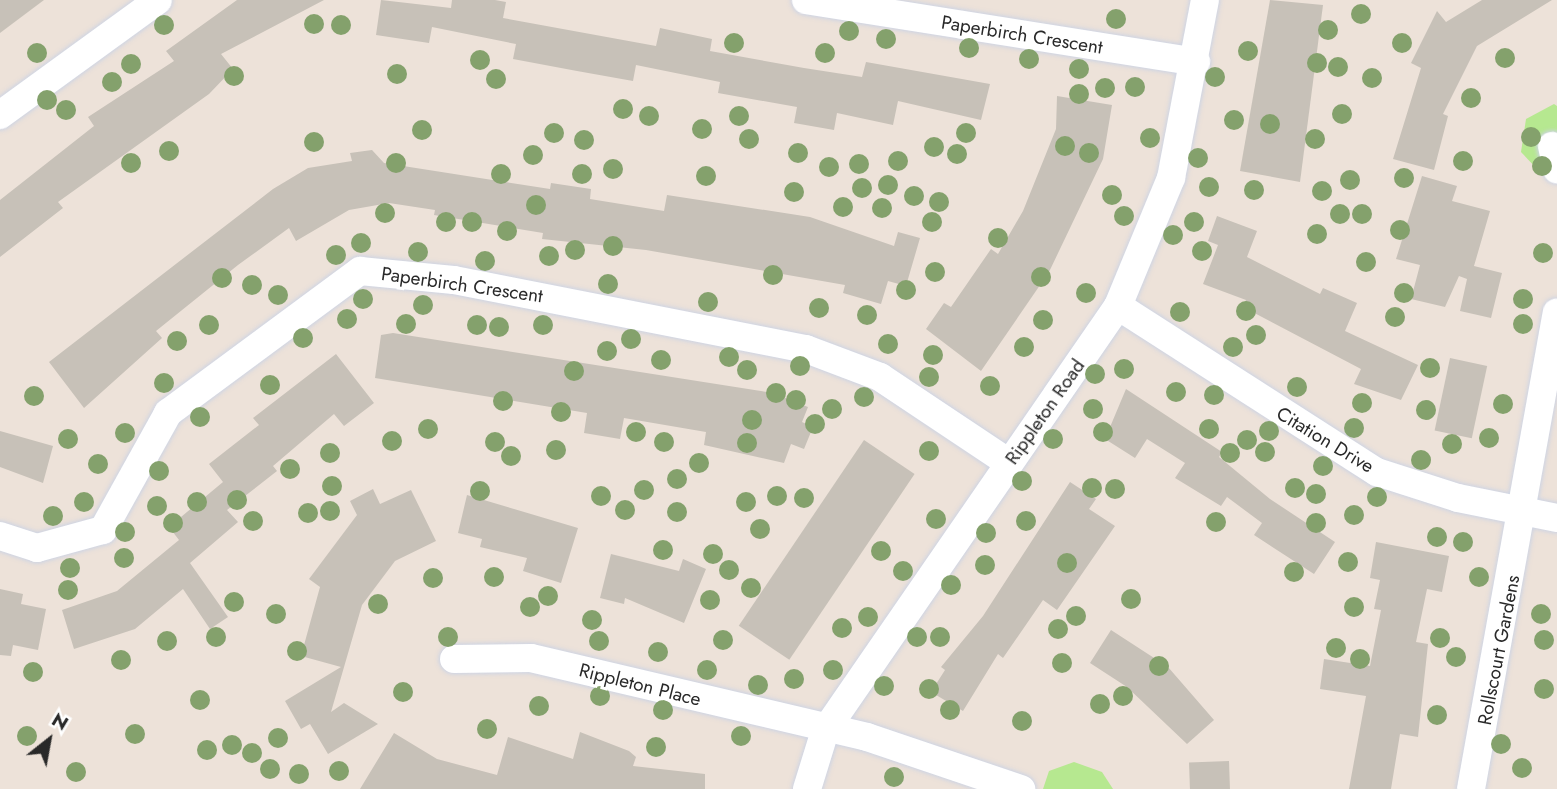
<!DOCTYPE html>
<style>
body{margin:0}
#map{position:relative;width:1557px;height:789px;overflow:hidden;background:#ede2d9;font-family:Jost,sans-serif}
div>[style]{position:absolute}
.green>*{inset:0;background:#b6e890}
.building>*{inset:0;background:#c7c1b8;transform-origin:0 0}
.roads{filter:drop-shadow(0 0 2px #ced4e3) drop-shadow(0 0 2px #ced4e3)}
.minor>*{height:28px;margin:-14px;padding:0 14px;transform-origin:14px;border-radius:14px;background:#fff}
.trees>*{width:20px;height:20px;margin:-10px;border-radius:50%;background:#84a16c}
span{translate:-50% -50%;white-space:nowrap;text-align:center;line-height:1.15;-webkit-text-stroke:6px #fff;paint-order:stroke}
.street-label{font-size:19px;color:#292929}
.north{position:absolute;left:14px;top:705px;width:70px;height:70px;-webkit-text-stroke:5px #fff;paint-order:stroke;rotate:31deg;font-size:19px;font-weight:700;line-height:28px;text-align:center;color:#292929}
.north::after{content:'';display:block;margin:auto;width:24px;height:32px;background:#292929;clip-path:polygon(50% 0,100% 100%,50% 72%,0 100%)}
</style>
<div id="map">
<div class="green">
<i style="clip-path:polygon(1554px 104px,1557px 106px,1557px 173px,1538px 170px,1521px 152px,1526px 119px)"></i>
<i style="clip-path:polygon(1074px 762px,1102px 772px,1113px 789px,1043px 789px,1049px 771px)"></i>
</div>
<div class="building">
<i style="clip-path:polygon(0 0,44px 0,0 33px)"></i>
<i style="clip-path:polygon(237px 0,324px 0,221px 54px,233px 69px,209px 94px,58px 202px,63px 208px,0 257px,0 200px,94px 126px,88px 117px,174px 61px,166px 51px)"></i>
<i style="clip-path:polygon(381px 0,451px 8px,452px 0,495px 0,506px 2px,503px 18px,656px 46px,660px 28px,712px 39px,710px 51px,804px 68px,862px 77px,866px 62px,990px 84px,981px 120px,898px 101px,893px 125px,837px 113px,834px 130px,794px 123px,797px 107px,718px 93px,720px 82px,636px 65px,633px 81px,577px 71px,513px 59px,516px 44px,432px 27px,429px 43px,376px 35px)"></i>
<i style="clip-path:polygon(1270px 0,1323px 5px,1300px 182px,1240px 171px)"></i>
<i style="clip-path:polygon(1482px 0,1552px 0,1477px 46px,1443px 114px,1448px 116px,1434px 170px,1393px 159px,1421px 68px,1411px 63px,1437px 11px,1446px 22px)"></i>
<i style="clip-path:polygon(1057px 96px,1112px 105px,1103px 159px,1049px 272px,981px 371px,926px 329px,944px 303px,951px 307px,991px 249px,998px 254px,1023px 211px,1056px 129px)"></i>
<i style="clip-path:polygon(372px 150px,384px 163px,550px 189px,551px 183px,591px 189px,590px 199px,664px 211px,667px 195px,810px 217px,894px 246px,898px 232px,920px 238px,906px 286px,888px 281px,881px 304px,843px 293px,845px 285px,646px 250px,542px 239px,543px 233px,434px 215px,435px 210px,389px 203px,349px 210px,296px 241px,289px 228px,238px 265px,156px 331px,162px 338px,84px 408px,49px 362px,273px 189px,308px 168px,352px 161px,350px 153px)"></i>
<i style="clip-path:polygon(1422px 176px,1457px 186px,1452px 201px,1490px 211px,1474px 266px,1502px 273px,1491px 318px,1460px 311px,1467px 279px,1459px 276px,1445px 307px,1411px 299px,1420px 265px,1396px 259px)"></i>
<i style="clip-path:polygon(1217px 216px,1257px 231px,1247px 257px,1320px 294px,1323px 288px,1357px 303px,1345px 331px,1418px 365px,1401px 400px,1354px 384px,1361px 369px,1243px 307px,1246px 300px,1203px 284px,1218px 245px,1208px 241px)"></i>
<i style="clip-path:polygon(393px 333px,773px 393px,808px 407px,802px 422px,813px 427px,804px 449px,791px 444px,784px 463px,704px 445px,706px 432px,624px 418px,620px 439px,584px 433px,587px 413px,375px 378px,381px 335px)"></i>
<i style="clip-path:polygon(336px 354px,374px 403px,344px 426px,334px 414px,273px 466px,277px 471px,227px 510px,238px 522px,190px 563px,228px 617px,210px 629px,183px 589px,135px 629px,74px 649px,62px 610px,117px 591px,179px 540px,169px 527px,223px 482px,209px 464px,259px 425px,253px 418px)"></i>
<i style="left:1450px;top:358px;width:38px;height:74px;rotate:12deg"></i>
<i style="clip-path:polygon(1126px 389px,1222px 452px,1219px 457px,1270px 499px,1335px 542px,1314px 574px,1254px 535px,1262px 523px,1227px 497px,1221px 506px,1175px 478px,1185px 463px,1147px 439px,1135px 458px,1105px 439px)"></i>
<i style="clip-path:polygon(0 431px,53px 446px,43px 483px,0 467px)"></i>
<i style="left:864px;top:440px;width:61px;height:224px;rotate:34deg"></i>
<i style="clip-path:polygon(1070px 482px,1096px 499px,1089px 509px,1115px 526px,1057px 610px,1043px 600px,1003px 658px,998px 654px,963px 711px,931px 692px,945px 670px,941px 667px,983px 616px)"></i>
<i style="clip-path:polygon(373px 489px,380px 504px,411px 490px,436px 541px,395px 561px,362px 605px,331px 712px,344px 703px,378px 724px,328px 754px,310px 724px,301px 729px,285px 701px,341px 667px,301px 656px,320px 587px,309px 579px,357px 515px,350px 501px)"></i>
<i style="clip-path:polygon(467px 495px,578px 528px,561px 583px,523px 571px,527px 558px,480px 547px,482px 539px,458px 533px)"></i>
<i style="clip-path:polygon(1376px 542px,1449px 556px,1442px 592px,1427px 589px,1416px 642px,1428px 644px,1418px 737px,1400px 734px,1391px 789px,1349px 789px,1366px 696px,1320px 689px,1324px 659px,1370px 666px,1381px 610px,1374px 609px,1380px 580px,1370px 578px)"></i>
<i style="clip-path:polygon(611px 554px,679px 571px,683px 559px,706px 569px,684px 623px,625px 598px,624px 604px,600px 598px)"></i>
<i style="clip-path:polygon(0 589px,23px 594px,21px 604px,46px 609px,38px 650px,13px 645px,11px 656px,0 655px)"></i>
<i style="clip-path:polygon(1111px 630px,1168px 667px,1214px 720px,1187px 744px,1127px 687px,1090px 663px)"></i>
<i style="clip-path:polygon(580px 732px,629px 751px,636px 757px,633px 766px,705px 774px,705px 789px,360px 789px,394px 733px,437px 759px,497px 775px,508px 737px,573px 759px)"></i>
<i style="left:1229px;top:761px;width:28px;height:40px;rotate:88deg"></i>
</div>
<div class="roads">
<div class="minor">
<i style="left:806px;top:0;width:395px;rotate:9deg"></i>
<i style="left:0;top:115px;width:195px;rotate:-36deg"></i>
<i style="left:1552px;top:146px;width:24px;rotate:78deg"></i>
<i style="left:1118px;top:306px;width:308px;rotate:32.7deg"></i>
<i style="left:1377px;top:472px;width:85px;rotate:17.8deg"></i>
<i style="left:1458px;top:498px;width:101px;rotate:11.4deg"></i>
<i style="left:0;top:536px;width:39px;rotate:18deg"></i>
<i style="left:37px;top:548px;width:68px;rotate:-15.3deg"></i>
<i style="left:103px;top:530px;width:134px;rotate:-60.9deg"></i>
<i style="left:168px;top:413px;width:239px;rotate:-36.5deg"></i>
<i style="left:360px;top:271px;width:94px;rotate:5.5deg"></i>
<i style="left:454px;top:280px;width:359px;rotate:11.1deg"></i>
<i style="left:806px;top:349px;width:79px;rotate:20.7deg"></i>
<i style="left:880px;top:377px;width:155px;rotate:33.7deg"></i>
<i style="left:454px;top:659px;width:77px;rotate:-0.7deg"></i>
<i style="left:531px;top:658px;width:345px;rotate:13.2deg"></i>
<i style="left:867px;top:737px;width:163px;rotate:18.7deg"></i>
<i style="left:807px;top:789px;width:61px;rotate:-72.8deg"></i>
<i style="left:825px;top:731px;width:516px;rotate:-55.42deg"></i>
<i style="left:1118px;top:306px;width:139px;rotate:-67.5deg"></i>
<i style="left:1171px;top:178px;width:181px;rotate:-79.2deg"></i>
<i style="left:1471px;top:789px;width:484px;rotate:-79.8deg"></i>
</div>
</div>
<div class="trees">
<i style="left:1361px;top:14px"></i>
<i style="left:1116px;top:19px"></i>
<i style="left:314px;top:24px"></i>
<i style="left:164px;top:25px"></i>
<i style="left:341px;top:25px"></i>
<i style="left:1328px;top:30px"></i>
<i style="left:849px;top:31px"></i>
<i style="left:886px;top:39px"></i>
<i style="left:734px;top:43px"></i>
<i style="left:1402px;top:43px"></i>
<i style="left:969px;top:48px"></i>
<i style="left:1248px;top:51px"></i>
<i style="left:37px;top:53px"></i>
<i style="left:825px;top:53px"></i>
<i style="left:1505px;top:58px"></i>
<i style="left:1029px;top:59px"></i>
<i style="left:480px;top:60px"></i>
<i style="left:1317px;top:63px"></i>
<i style="left:131px;top:64px"></i>
<i style="left:1338px;top:67px"></i>
<i style="left:1079px;top:69px"></i>
<i style="left:397px;top:74px"></i>
<i style="left:234px;top:76px"></i>
<i style="left:1215px;top:77px"></i>
<i style="left:1372px;top:78px"></i>
<i style="left:496px;top:79px"></i>
<i style="left:112px;top:82px"></i>
<i style="left:1135px;top:87px"></i>
<i style="left:1105px;top:88px"></i>
<i style="left:1079px;top:94px"></i>
<i style="left:1471px;top:98px"></i>
<i style="left:47px;top:100px"></i>
<i style="left:623px;top:109px"></i>
<i style="left:66px;top:110px"></i>
<i style="left:1342px;top:114px"></i>
<i style="left:649px;top:116px"></i>
<i style="left:739px;top:116px"></i>
<i style="left:1234px;top:120px"></i>
<i style="left:1270px;top:124px"></i>
<i style="left:702px;top:129px"></i>
<i style="left:422px;top:130px"></i>
<i style="left:554px;top:133px"></i>
<i style="left:966px;top:133px"></i>
<i style="left:1531px;top:137px"></i>
<i style="left:1150px;top:138px"></i>
<i style="left:749px;top:139px"></i>
<i style="left:1315px;top:139px"></i>
<i style="left:584px;top:140px"></i>
<i style="left:314px;top:142px"></i>
<i style="left:1065px;top:146px"></i>
<i style="left:934px;top:147px"></i>
<i style="left:169px;top:151px"></i>
<i style="left:798px;top:153px"></i>
<i style="left:1089px;top:153px"></i>
<i style="left:957px;top:154px"></i>
<i style="left:533px;top:155px"></i>
<i style="left:1198px;top:158px"></i>
<i style="left:898px;top:161px"></i>
<i style="left:1463px;top:161px"></i>
<i style="left:131px;top:163px"></i>
<i style="left:396px;top:163px"></i>
<i style="left:859px;top:164px"></i>
<i style="left:1542px;top:166px"></i>
<i style="left:829px;top:167px"></i>
<i style="left:613px;top:169px"></i>
<i style="left:501px;top:174px"></i>
<i style="left:582px;top:174px"></i>
<i style="left:706px;top:176px"></i>
<i style="left:1404px;top:178px"></i>
<i style="left:1350px;top:180px"></i>
<i style="left:888px;top:185px"></i>
<i style="left:1209px;top:187px"></i>
<i style="left:862px;top:188px"></i>
<i style="left:1254px;top:190px"></i>
<i style="left:1322px;top:191px"></i>
<i style="left:794px;top:192px"></i>
<i style="left:1112px;top:195px"></i>
<i style="left:914px;top:196px"></i>
<i style="left:939px;top:202px"></i>
<i style="left:536px;top:205px"></i>
<i style="left:843px;top:207px"></i>
<i style="left:882px;top:208px"></i>
<i style="left:385px;top:213px"></i>
<i style="left:1340px;top:214px"></i>
<i style="left:1362px;top:214px"></i>
<i style="left:1124px;top:216px"></i>
<i style="left:446px;top:222px"></i>
<i style="left:472px;top:222px"></i>
<i style="left:932px;top:222px"></i>
<i style="left:1194px;top:222px"></i>
<i style="left:1400px;top:230px"></i>
<i style="left:507px;top:231px"></i>
<i style="left:1317px;top:234px"></i>
<i style="left:1173px;top:235px"></i>
<i style="left:998px;top:238px"></i>
<i style="left:361px;top:243px"></i>
<i style="left:613px;top:246px"></i>
<i style="left:575px;top:250px"></i>
<i style="left:1202px;top:251px"></i>
<i style="left:418px;top:252px"></i>
<i style="left:1543px;top:253px"></i>
<i style="left:336px;top:255px"></i>
<i style="left:549px;top:256px"></i>
<i style="left:485px;top:261px"></i>
<i style="left:1366px;top:262px"></i>
<i style="left:935px;top:272px"></i>
<i style="left:773px;top:275px"></i>
<i style="left:1041px;top:277px"></i>
<i style="left:222px;top:278px"></i>
<i style="left:608px;top:284px"></i>
<i style="left:252px;top:285px"></i>
<i style="left:906px;top:290px"></i>
<i style="left:1086px;top:293px"></i>
<i style="left:1404px;top:293px"></i>
<i style="left:278px;top:295px"></i>
<i style="left:363px;top:299px"></i>
<i style="left:1523px;top:299px"></i>
<i style="left:708px;top:302px"></i>
<i style="left:423px;top:305px"></i>
<i style="left:819px;top:308px"></i>
<i style="left:1246px;top:311px"></i>
<i style="left:1180px;top:312px"></i>
<i style="left:867px;top:315px"></i>
<i style="left:1395px;top:317px"></i>
<i style="left:347px;top:319px"></i>
<i style="left:1043px;top:320px"></i>
<i style="left:406px;top:324px"></i>
<i style="left:1523px;top:324px"></i>
<i style="left:209px;top:325px"></i>
<i style="left:477px;top:325px"></i>
<i style="left:543px;top:325px"></i>
<i style="left:499px;top:327px"></i>
<i style="left:1256px;top:335px"></i>
<i style="left:303px;top:338px"></i>
<i style="left:631px;top:339px"></i>
<i style="left:177px;top:341px"></i>
<i style="left:888px;top:344px"></i>
<i style="left:1024px;top:347px"></i>
<i style="left:1233px;top:347px"></i>
<i style="left:607px;top:351px"></i>
<i style="left:933px;top:355px"></i>
<i style="left:729px;top:357px"></i>
<i style="left:661px;top:360px"></i>
<i style="left:800px;top:366px"></i>
<i style="left:1430px;top:368px"></i>
<i style="left:1124px;top:369px"></i>
<i style="left:747px;top:370px"></i>
<i style="left:574px;top:371px"></i>
<i style="left:1095px;top:374px"></i>
<i style="left:929px;top:377px"></i>
<i style="left:164px;top:383px"></i>
<i style="left:270px;top:385px"></i>
<i style="left:990px;top:386px"></i>
<i style="left:1297px;top:387px"></i>
<i style="left:1176px;top:392px"></i>
<i style="left:776px;top:393px"></i>
<i style="left:1214px;top:395px"></i>
<i style="left:34px;top:396px"></i>
<i style="left:864px;top:397px"></i>
<i style="left:796px;top:400px"></i>
<i style="left:503px;top:401px"></i>
<i style="left:1362px;top:403px"></i>
<i style="left:1503px;top:404px"></i>
<i style="left:832px;top:409px"></i>
<i style="left:1093px;top:409px"></i>
<i style="left:1426px;top:410px"></i>
<i style="left:561px;top:412px"></i>
<i style="left:200px;top:417px"></i>
<i style="left:752px;top:420px"></i>
<i style="left:815px;top:424px"></i>
<i style="left:1354px;top:428px"></i>
<i style="left:428px;top:429px"></i>
<i style="left:1209px;top:429px"></i>
<i style="left:1269px;top:431px"></i>
<i style="left:636px;top:432px"></i>
<i style="left:1103px;top:432px"></i>
<i style="left:125px;top:433px"></i>
<i style="left:1489px;top:438px"></i>
<i style="left:68px;top:439px"></i>
<i style="left:1053px;top:439px"></i>
<i style="left:1247px;top:440px"></i>
<i style="left:392px;top:441px"></i>
<i style="left:495px;top:442px"></i>
<i style="left:664px;top:442px"></i>
<i style="left:747px;top:443px"></i>
<i style="left:1452px;top:444px"></i>
<i style="left:556px;top:450px"></i>
<i style="left:929px;top:451px"></i>
<i style="left:1265px;top:452px"></i>
<i style="left:330px;top:453px"></i>
<i style="left:1230px;top:453px"></i>
<i style="left:511px;top:456px"></i>
<i style="left:1421px;top:460px"></i>
<i style="left:699px;top:463px"></i>
<i style="left:98px;top:464px"></i>
<i style="left:1323px;top:466px"></i>
<i style="left:290px;top:469px"></i>
<i style="left:159px;top:471px"></i>
<i style="left:677px;top:479px"></i>
<i style="left:1022px;top:481px"></i>
<i style="left:332px;top:486px"></i>
<i style="left:1092px;top:488px"></i>
<i style="left:1295px;top:488px"></i>
<i style="left:1115px;top:489px"></i>
<i style="left:644px;top:490px"></i>
<i style="left:480px;top:491px"></i>
<i style="left:1316px;top:494px"></i>
<i style="left:601px;top:496px"></i>
<i style="left:777px;top:496px"></i>
<i style="left:1377px;top:497px"></i>
<i style="left:804px;top:498px"></i>
<i style="left:237px;top:500px"></i>
<i style="left:84px;top:502px"></i>
<i style="left:197px;top:502px"></i>
<i style="left:746px;top:502px"></i>
<i style="left:157px;top:506px"></i>
<i style="left:625px;top:510px"></i>
<i style="left:330px;top:511px"></i>
<i style="left:677px;top:512px"></i>
<i style="left:308px;top:513px"></i>
<i style="left:1354px;top:515px"></i>
<i style="left:53px;top:516px"></i>
<i style="left:936px;top:519px"></i>
<i style="left:253px;top:521px"></i>
<i style="left:1026px;top:521px"></i>
<i style="left:1216px;top:522px"></i>
<i style="left:173px;top:523px"></i>
<i style="left:1316px;top:523px"></i>
<i style="left:760px;top:529px"></i>
<i style="left:125px;top:532px"></i>
<i style="left:986px;top:533px"></i>
<i style="left:1437px;top:537px"></i>
<i style="left:1463px;top:542px"></i>
<i style="left:663px;top:550px"></i>
<i style="left:881px;top:551px"></i>
<i style="left:713px;top:554px"></i>
<i style="left:124px;top:558px"></i>
<i style="left:1348px;top:562px"></i>
<i style="left:1067px;top:563px"></i>
<i style="left:985px;top:565px"></i>
<i style="left:70px;top:568px"></i>
<i style="left:729px;top:570px"></i>
<i style="left:903px;top:571px"></i>
<i style="left:1294px;top:572px"></i>
<i style="left:494px;top:577px"></i>
<i style="left:1479px;top:577px"></i>
<i style="left:433px;top:578px"></i>
<i style="left:951px;top:585px"></i>
<i style="left:751px;top:588px"></i>
<i style="left:68px;top:590px"></i>
<i style="left:548px;top:596px"></i>
<i style="left:1131px;top:599px"></i>
<i style="left:710px;top:600px"></i>
<i style="left:234px;top:602px"></i>
<i style="left:378px;top:604px"></i>
<i style="left:530px;top:607px"></i>
<i style="left:1354px;top:607px"></i>
<i style="left:276px;top:614px"></i>
<i style="left:1541px;top:614px"></i>
<i style="left:1076px;top:616px"></i>
<i style="left:868px;top:617px"></i>
<i style="left:592px;top:620px"></i>
<i style="left:842px;top:628px"></i>
<i style="left:1058px;top:629px"></i>
<i style="left:216px;top:637px"></i>
<i style="left:448px;top:637px"></i>
<i style="left:917px;top:637px"></i>
<i style="left:940px;top:637px"></i>
<i style="left:1440px;top:638px"></i>
<i style="left:723px;top:640px"></i>
<i style="left:1544px;top:640px"></i>
<i style="left:167px;top:641px"></i>
<i style="left:599px;top:641px"></i>
<i style="left:1336px;top:648px"></i>
<i style="left:297px;top:651px"></i>
<i style="left:658px;top:652px"></i>
<i style="left:1456px;top:657px"></i>
<i style="left:1360px;top:659px"></i>
<i style="left:121px;top:660px"></i>
<i style="left:1062px;top:663px"></i>
<i style="left:1159px;top:666px"></i>
<i style="left:707px;top:670px"></i>
<i style="left:833px;top:670px"></i>
<i style="left:33px;top:672px"></i>
<i style="left:794px;top:679px"></i>
<i style="left:758px;top:685px"></i>
<i style="left:884px;top:686px"></i>
<i style="left:929px;top:689px"></i>
<i style="left:1544px;top:689px"></i>
<i style="left:403px;top:692px"></i>
<i style="left:600px;top:696px"></i>
<i style="left:1123px;top:696px"></i>
<i style="left:200px;top:700px"></i>
<i style="left:1100px;top:704px"></i>
<i style="left:539px;top:706px"></i>
<i style="left:663px;top:710px"></i>
<i style="left:950px;top:710px"></i>
<i style="left:1437px;top:715px"></i>
<i style="left:1022px;top:721px"></i>
<i style="left:487px;top:729px"></i>
<i style="left:135px;top:734px"></i>
<i style="left:27px;top:736px"></i>
<i style="left:741px;top:736px"></i>
<i style="left:278px;top:738px"></i>
<i style="left:1501px;top:744px"></i>
<i style="left:232px;top:745px"></i>
<i style="left:656px;top:747px"></i>
<i style="left:207px;top:750px"></i>
<i style="left:252px;top:753px"></i>
<i style="left:1522px;top:768px"></i>
<i style="left:270px;top:769px"></i>
<i style="left:339px;top:771px"></i>
<i style="left:76px;top:772px"></i>
<i style="left:299px;top:774px"></i>
<i style="left:894px;top:777px"></i>
</div>
<div class="street-label">
<span style="left:1022px;top:35px;rotate:9deg">Paperbirch Crescent</span>
<span style="left:462px;top:285px;rotate:8deg">Paperbirch Crescent</span>
<span style="left:1045px;top:412px;rotate:-55deg">Rippleton Road</span>
<span style="left:1325px;top:440px;rotate:31deg">Citation Drive</span>
<span style="left:1499px;top:650px;rotate:-79deg">Rollscourt Gardens</span>
<span style="left:640px;top:685px;rotate:14deg">Rippleton Place</span>
</div>
<div class="north">N</div>
</div>
